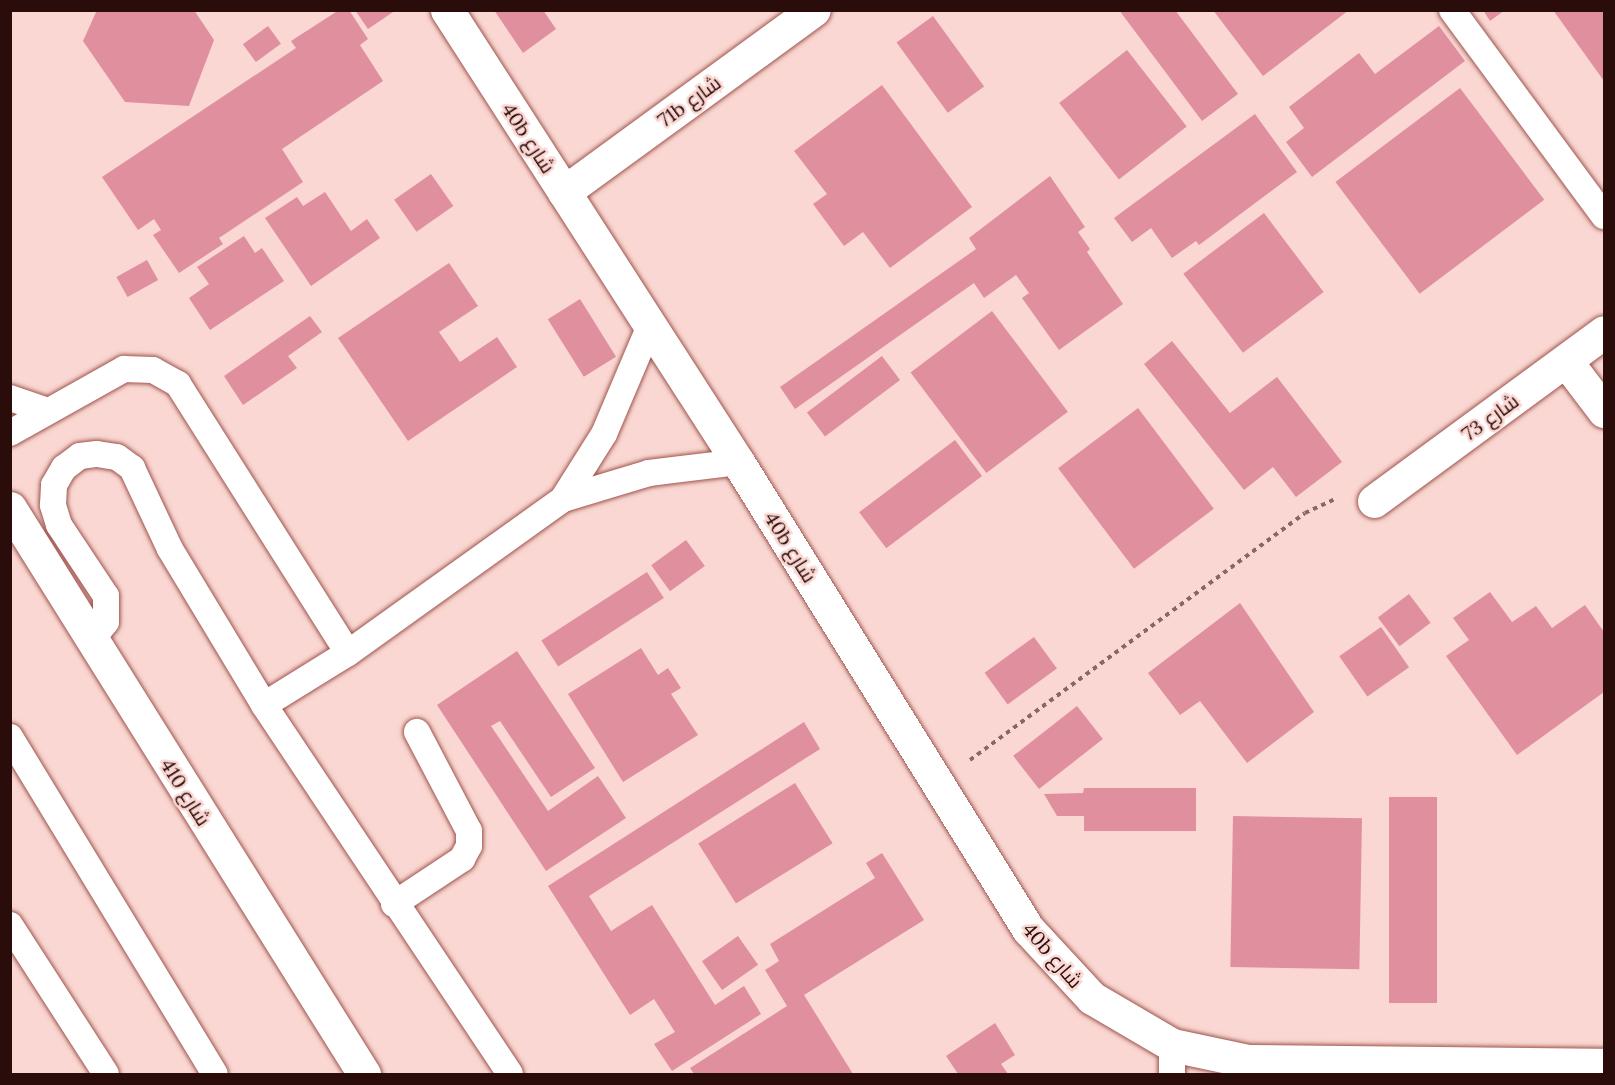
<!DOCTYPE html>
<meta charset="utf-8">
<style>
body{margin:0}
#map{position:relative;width:1615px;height:1085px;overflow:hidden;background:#fad7d2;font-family:Lora,Cairo,serif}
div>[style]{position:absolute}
.building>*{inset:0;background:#e08f9f;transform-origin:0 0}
.path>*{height:4px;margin-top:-2px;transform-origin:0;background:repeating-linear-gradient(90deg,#886864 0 4.5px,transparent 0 9px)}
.roads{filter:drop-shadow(0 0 2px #9f544d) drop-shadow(0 0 2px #9f544d)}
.lane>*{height:26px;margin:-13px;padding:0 13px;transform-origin:13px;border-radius:13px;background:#fff}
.street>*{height:33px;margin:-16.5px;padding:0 16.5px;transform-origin:16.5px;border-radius:16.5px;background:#fff}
.secondary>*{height:33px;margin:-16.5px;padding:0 16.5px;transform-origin:16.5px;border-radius:16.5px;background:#fff}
span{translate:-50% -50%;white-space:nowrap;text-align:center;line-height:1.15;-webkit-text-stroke:5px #fad7d2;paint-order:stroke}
.street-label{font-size:20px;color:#2a0c0a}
.frame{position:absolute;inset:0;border:12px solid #2a0c0a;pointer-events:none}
</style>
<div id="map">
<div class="building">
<i style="clip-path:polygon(97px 10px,194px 10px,214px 40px,189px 106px,125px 102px,83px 41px)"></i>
<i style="clip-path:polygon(339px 10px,349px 10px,368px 39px,360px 45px,383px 81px,282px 149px,303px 182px,219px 238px,223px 244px,179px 273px,153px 235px,161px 230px,154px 219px,138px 230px,102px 177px,296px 48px,291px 41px)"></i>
<i style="clip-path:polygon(355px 10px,396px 10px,368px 29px)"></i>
<i style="clip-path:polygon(494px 10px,543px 10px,556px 29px,523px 53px)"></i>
<i style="clip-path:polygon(1119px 10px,1175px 10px,1238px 94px,1202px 121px)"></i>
<i style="clip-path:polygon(1213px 10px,1349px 10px,1263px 76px)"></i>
<i style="clip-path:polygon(1483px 10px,1505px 10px,1490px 21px)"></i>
<i style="clip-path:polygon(1553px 10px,1604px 10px,1604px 81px)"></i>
<i style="left:933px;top:16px;width:87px;height:45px;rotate:54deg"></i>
<i style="left:268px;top:26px;width:22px;height:31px;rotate:54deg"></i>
<i style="clip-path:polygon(1439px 26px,1465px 61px,1312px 177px,1286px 142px,1304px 128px,1289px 107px,1359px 53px,1375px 74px)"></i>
<i style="left:1127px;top:50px;width:97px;height:86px;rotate:52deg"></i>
<i style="clip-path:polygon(882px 85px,972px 207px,890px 268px,863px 232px,844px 246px,813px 204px,827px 194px,794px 151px)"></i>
<i style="left:1460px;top:88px;width:140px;height:156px;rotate:53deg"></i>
<i style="clip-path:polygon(1255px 114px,1297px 172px,1199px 245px,1196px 241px,1172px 258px,1151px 228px,1132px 242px,1114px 218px)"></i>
<i style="left:431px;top:174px;width:39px;height:45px;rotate:55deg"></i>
<i style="clip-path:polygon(1050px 176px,1085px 227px,1078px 232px,1090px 249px,1087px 252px,1123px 304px,1059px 350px,1022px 298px,1029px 293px,1016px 275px,984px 298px,974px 283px,795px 409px,780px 387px,976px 249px,969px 238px)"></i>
<i style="clip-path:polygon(325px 192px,351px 231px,367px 219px,380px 238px,311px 286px,265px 218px,297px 197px,303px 206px)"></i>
<i style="left:1264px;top:213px;width:99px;height:101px;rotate:53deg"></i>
<i style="clip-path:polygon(244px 236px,255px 253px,262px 248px,284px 281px,210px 330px,189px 298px,209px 284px,197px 267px)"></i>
<i style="left:147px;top:260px;width:23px;height:35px;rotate:61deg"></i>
<i style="clip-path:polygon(449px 263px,478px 306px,439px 332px,460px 362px,497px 337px,517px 367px,408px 441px,338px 338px)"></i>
<i style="left:580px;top:299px;width:68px;height:38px;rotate:58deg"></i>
<i style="left:992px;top:311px;width:126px;height:102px;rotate:53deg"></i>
<i style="clip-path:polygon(310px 316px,322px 332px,288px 356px,297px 368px,243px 405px,224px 376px)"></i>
<i style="clip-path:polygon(1172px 341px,1230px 413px,1277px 377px,1342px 462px,1296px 497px,1273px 467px,1244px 490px,1144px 364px)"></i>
<i style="left:882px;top:356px;width:30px;height:94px;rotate:53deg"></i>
<i style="left:1138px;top:408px;width:126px;height:100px;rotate:53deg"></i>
<i style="left:955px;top:440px;width:45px;height:120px;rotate:53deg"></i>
<i style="left:686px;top:540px;width:32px;height:43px;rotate:54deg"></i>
<i style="left:647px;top:572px;width:31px;height:126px;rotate:57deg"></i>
<i style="clip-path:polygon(1490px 592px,1512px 622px,1536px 606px,1552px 628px,1585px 605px,1604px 632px,1604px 692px,1517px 755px,1446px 656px,1469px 640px,1453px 618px)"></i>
<i style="left:1409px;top:594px;width:36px;height:39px;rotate:53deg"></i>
<i style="clip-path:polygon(1240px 603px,1314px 712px,1247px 763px,1200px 701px,1180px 715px,1148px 673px)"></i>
<i style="left:1381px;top:627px;width:49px;height:51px;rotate:55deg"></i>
<i style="left:1034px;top:637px;width:39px;height:61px;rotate:54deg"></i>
<i style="clip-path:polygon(641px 648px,658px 675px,668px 668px,681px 688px,671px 694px,698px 735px,623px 782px,568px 694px)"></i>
<i style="clip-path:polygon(517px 651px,595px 768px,551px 797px,500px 721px,491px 726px,548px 811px,598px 776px,626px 818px,546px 871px,437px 705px)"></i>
<i style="left:1077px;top:706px;width:42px;height:81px;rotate:52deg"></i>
<i style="clip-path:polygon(804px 722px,820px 749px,589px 896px,611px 931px,652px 905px,715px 1005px,744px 986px,761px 1014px,672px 1071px,654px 1044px,675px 1032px,654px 999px,630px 1015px,548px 886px)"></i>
<i style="left:795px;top:783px;width:71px;height:114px;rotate:58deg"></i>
<i style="clip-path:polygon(1084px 788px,1196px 788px,1196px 831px,1084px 831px,1084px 816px,1057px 816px,1044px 794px,1083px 793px)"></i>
<i style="left:1389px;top:797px;width:48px;height:206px"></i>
<i style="left:1233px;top:816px;width:129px;height:151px;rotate:1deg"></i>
<i style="clip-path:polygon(882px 853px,924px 920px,804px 995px,853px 1074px,694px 1074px,690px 1068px,787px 1006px,765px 970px,779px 961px,770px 944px,875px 878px,866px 863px)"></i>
<i style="left:738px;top:936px;width:35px;height:44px;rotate:55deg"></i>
<i style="clip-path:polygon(995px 1023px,1015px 1055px,1001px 1064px,1008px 1074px,958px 1074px,946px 1056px)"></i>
</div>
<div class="path">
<i style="left:970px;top:760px;width:416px;rotate:-36.4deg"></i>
<i style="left:1305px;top:513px;width:35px;rotate:-25deg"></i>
</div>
<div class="roads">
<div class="lane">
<i style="left:1452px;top:10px;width:256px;rotate:53.6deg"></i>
<i style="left:10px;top:398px;width:37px;rotate:19deg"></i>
<i style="left:10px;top:433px;width:131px;rotate:-29.3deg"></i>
<i style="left:124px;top:369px;width:29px;rotate:2deg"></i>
<i style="left:153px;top:370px;width:29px;rotate:29deg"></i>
<i style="left:178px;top:384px;width:318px;rotate:57.7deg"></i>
<i style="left:563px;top:499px;width:77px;rotate:-57.8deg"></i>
<i style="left:604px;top:434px;width:115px;rotate:-67deg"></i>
<i style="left:91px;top:641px;width:24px;rotate:-52deg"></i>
<i style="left:106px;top:622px;width:26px;rotate:-90deg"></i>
<i style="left:106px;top:596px;width:85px;rotate:-123.5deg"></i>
<i style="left:59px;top:525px;width:21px;rotate:-107deg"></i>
<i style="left:53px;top:505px;width:20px;rotate:-87deg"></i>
<i style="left:54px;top:485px;width:20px;rotate:-60deg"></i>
<i style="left:64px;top:468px;width:20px;rotate:-37deg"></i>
<i style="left:80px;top:456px;width:17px;rotate:-7deg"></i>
<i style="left:97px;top:454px;width:20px;rotate:9deg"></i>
<i style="left:117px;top:457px;width:19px;rotate:36deg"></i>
<i style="left:132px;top:468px;width:89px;rotate:64.9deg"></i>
<i style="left:170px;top:549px;width:182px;rotate:58.9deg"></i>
<i style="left:264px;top:705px;width:443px;rotate:56.3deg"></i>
<i style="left:264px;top:705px;width:99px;rotate:-31.8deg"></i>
<i style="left:348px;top:653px;width:264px;rotate:-35.6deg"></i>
<i style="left:563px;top:499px;width:90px;rotate:-16.8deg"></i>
<i style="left:649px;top:473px;width:90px;rotate:-7deg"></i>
<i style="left:10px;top:737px;width:394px;rotate:58.7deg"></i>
<i style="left:394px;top:904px;width:82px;rotate:-33.5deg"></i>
<i style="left:462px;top:859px;width:15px;rotate:-62deg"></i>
<i style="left:469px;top:846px;width:15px;rotate:-90deg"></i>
<i style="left:469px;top:831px;width:112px;rotate:-117.7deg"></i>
<i style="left:10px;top:925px;width:177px;rotate:57.2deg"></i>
<i style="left:1172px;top:1045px;width:29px;rotate:90deg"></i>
</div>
<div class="street">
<i style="left:447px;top:10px;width:538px;rotate:57.23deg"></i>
<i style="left:738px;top:462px;width:550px;rotate:58.16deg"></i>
<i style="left:1028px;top:929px;width:94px;rotate:47.2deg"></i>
<i style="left:1092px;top:998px;width:93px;rotate:30.4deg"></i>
<i style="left:1172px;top:1045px;width:77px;rotate:12deg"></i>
<i style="left:1247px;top:1061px;width:357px;rotate:0.6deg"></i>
<i style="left:564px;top:192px;width:309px;rotate:-36.1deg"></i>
<i style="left:1566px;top:361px;width:63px;rotate:52.8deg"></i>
<i style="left:1374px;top:501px;width:285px;rotate:-36.3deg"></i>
</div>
<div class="secondary">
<i style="left:10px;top:508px;width:668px;rotate:57.98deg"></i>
</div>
</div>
<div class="street-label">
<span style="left:689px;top:101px;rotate:-36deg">71b شارع</span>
<span style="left:529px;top:138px;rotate:57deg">40b شارع</span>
<span style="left:1490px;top:417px;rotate:-36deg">شارع 73</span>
<span style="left:791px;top:547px;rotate:58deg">40b شارع</span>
<span style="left:186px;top:792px;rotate:58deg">شارع 410</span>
<span style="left:1053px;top:955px;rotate:49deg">40b شارع</span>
</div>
<div class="frame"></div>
</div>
